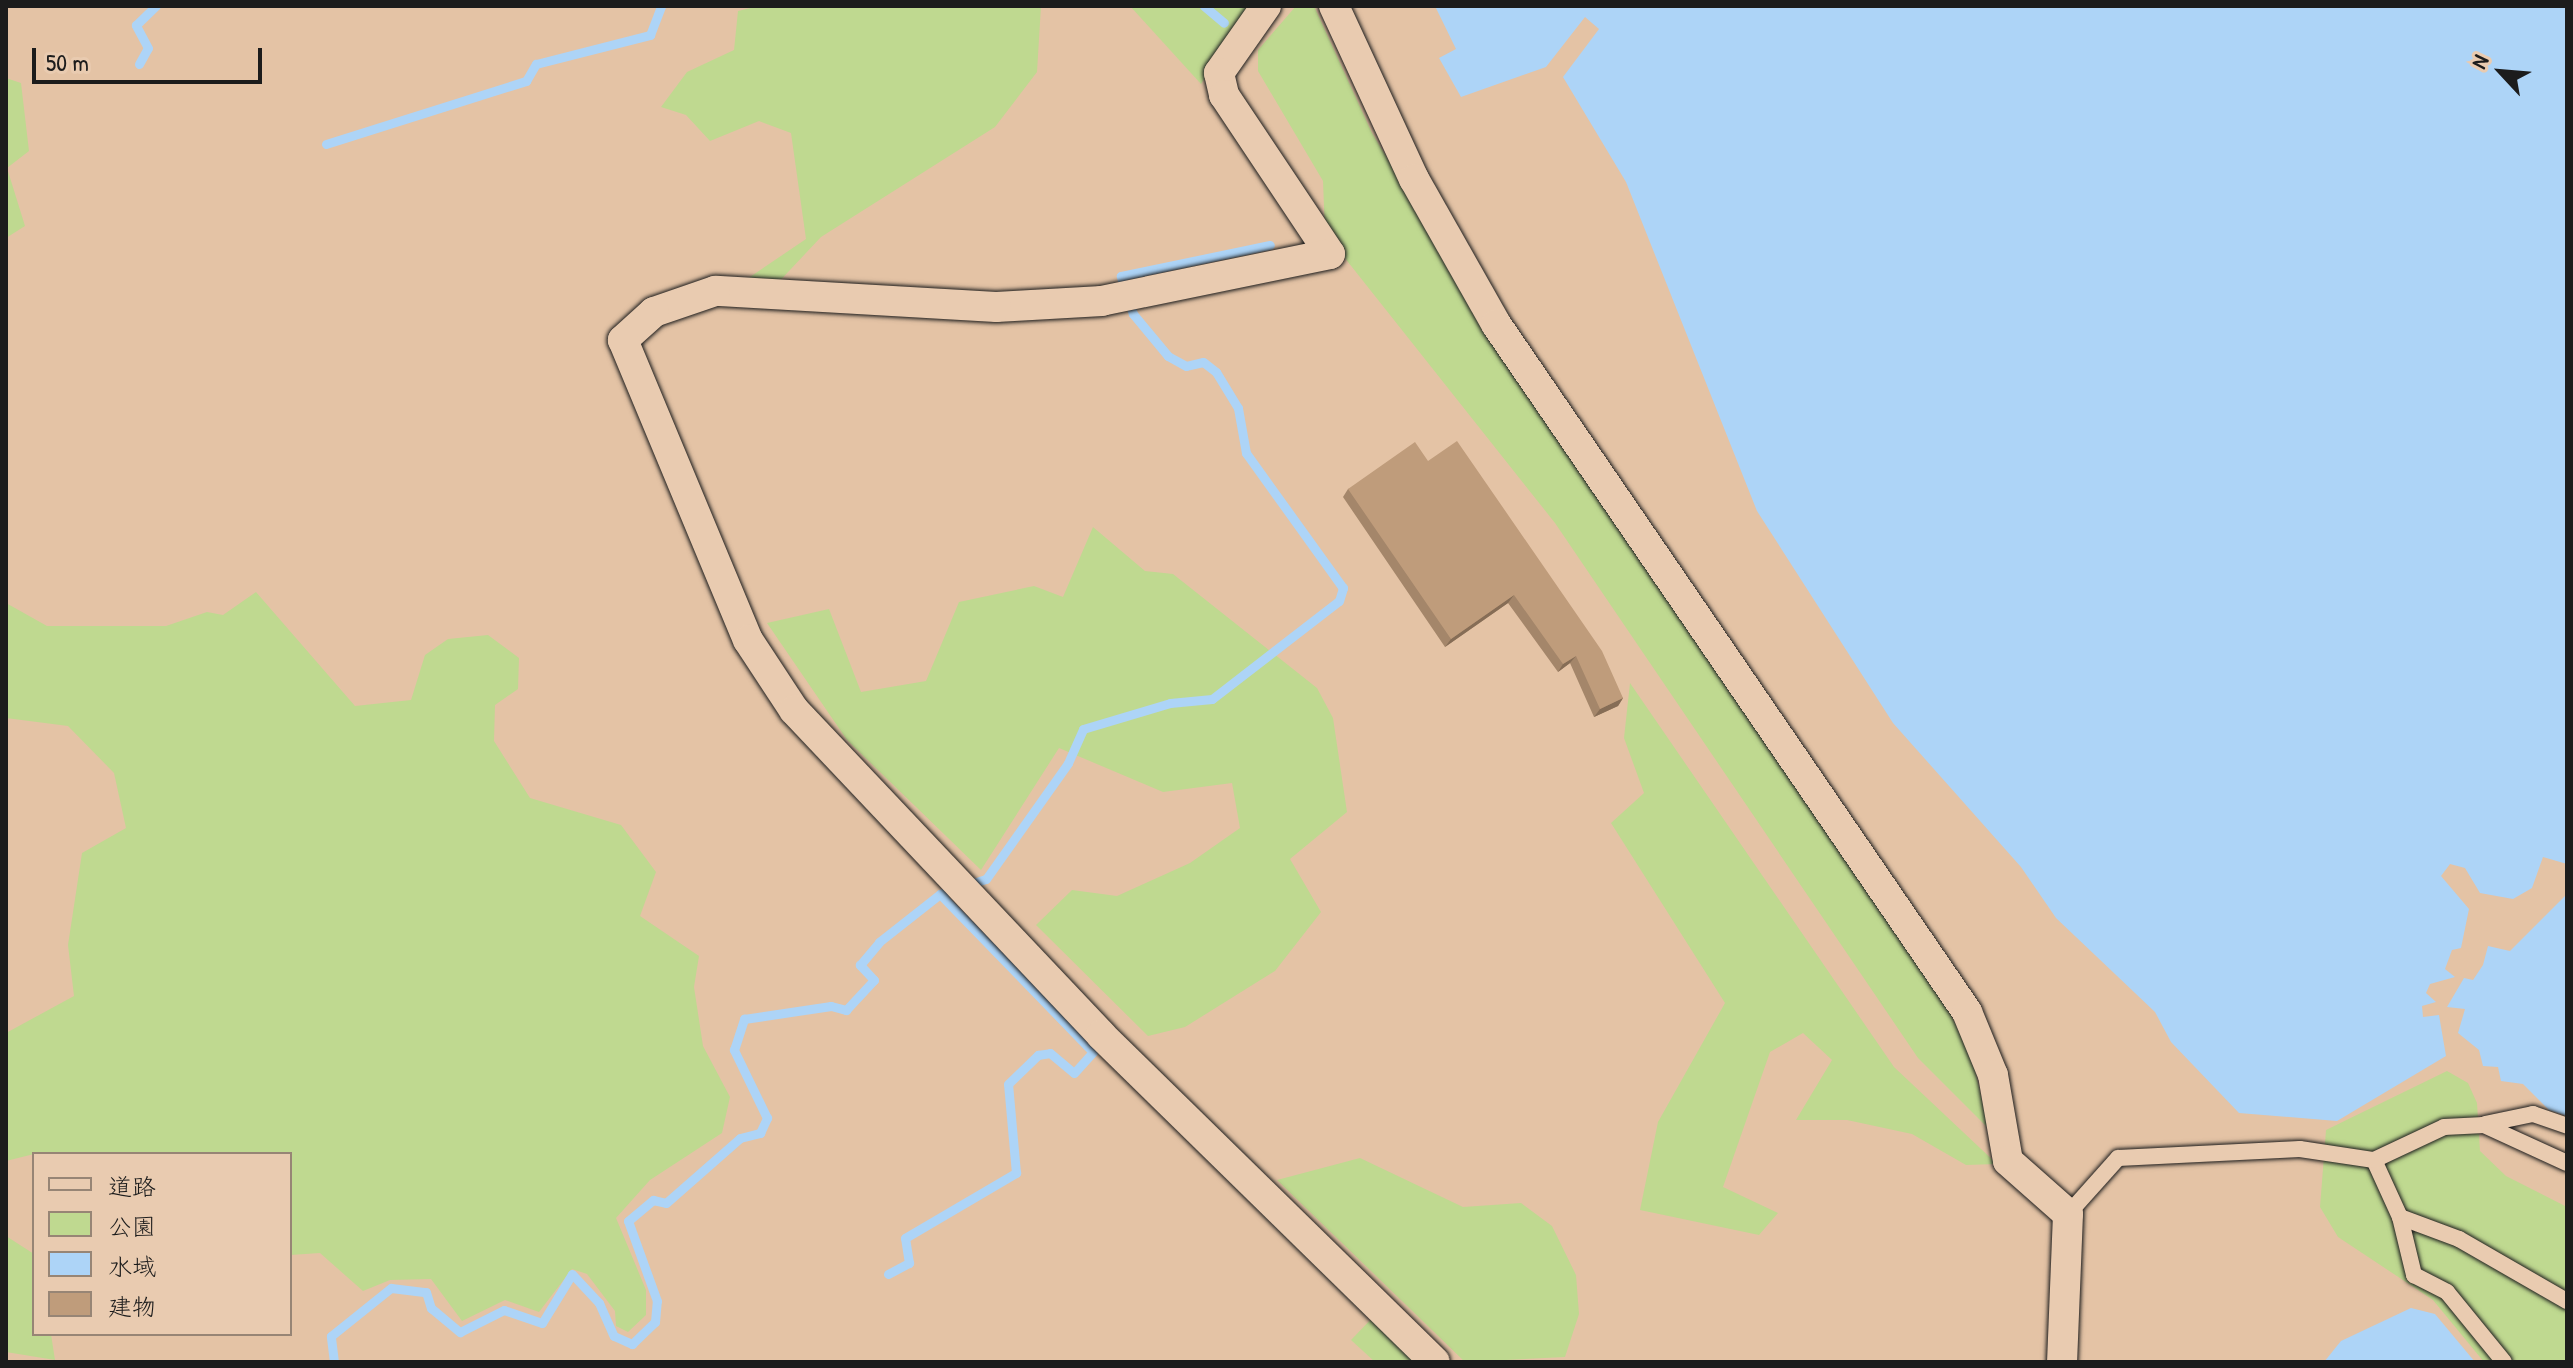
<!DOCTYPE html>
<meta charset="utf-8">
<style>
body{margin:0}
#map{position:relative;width:2573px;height:1368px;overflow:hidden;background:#e4c3a5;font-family:"Patrick Hand","Klee One",sans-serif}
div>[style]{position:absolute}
.green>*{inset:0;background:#bfd990}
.water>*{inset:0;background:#add4f7}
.stream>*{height:9px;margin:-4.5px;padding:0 4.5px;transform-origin:4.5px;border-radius:4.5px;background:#add4f7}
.roads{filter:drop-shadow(0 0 2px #1c1c1c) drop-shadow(0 0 2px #1c1c1c)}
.service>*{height:16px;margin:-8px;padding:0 8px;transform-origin:8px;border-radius:8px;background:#e9cbb0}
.minor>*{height:30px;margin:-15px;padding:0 15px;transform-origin:15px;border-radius:15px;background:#e9cbb0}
.wall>*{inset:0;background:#a4866a}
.shaded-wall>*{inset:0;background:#866d56}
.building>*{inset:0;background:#bf9c7b}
span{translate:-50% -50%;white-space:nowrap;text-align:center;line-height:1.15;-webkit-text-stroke:7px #e9cbb0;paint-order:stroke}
.frame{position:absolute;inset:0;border:8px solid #1c1c1c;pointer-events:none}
.legend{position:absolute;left:32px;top:1152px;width:260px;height:184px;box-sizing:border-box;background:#e9cbb0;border:2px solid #978575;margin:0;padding:10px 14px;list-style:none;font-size:24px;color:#1c1c1c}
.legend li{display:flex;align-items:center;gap:16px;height:40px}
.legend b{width:40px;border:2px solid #978575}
.north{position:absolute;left:2461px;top:32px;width:80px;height:80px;-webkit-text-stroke:6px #e9cbb0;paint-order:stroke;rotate:296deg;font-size:22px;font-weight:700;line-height:32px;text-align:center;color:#1c1c1c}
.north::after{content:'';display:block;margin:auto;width:28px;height:36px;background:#1c1c1c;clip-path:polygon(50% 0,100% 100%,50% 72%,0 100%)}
.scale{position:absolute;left:32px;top:48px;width:230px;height:36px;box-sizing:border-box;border:4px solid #1c1c1c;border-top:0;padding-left:10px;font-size:24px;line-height:28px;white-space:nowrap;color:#1c1c1c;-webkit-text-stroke:6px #e9cbb0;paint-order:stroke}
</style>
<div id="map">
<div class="green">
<i style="clip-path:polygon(759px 6px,1041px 6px,1037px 72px,995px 127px,821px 237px,774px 287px,744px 281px,806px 239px,791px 133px,759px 121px,710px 141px,686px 115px,661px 107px,687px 72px,734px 50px,738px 11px)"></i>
<i style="clip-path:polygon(1130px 6px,1250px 6px,1201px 84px)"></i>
<i style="clip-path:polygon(1296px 6px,1314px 6px,1372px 133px,1560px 444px,1948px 1009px,1972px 1058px,1989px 1129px,1918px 1058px,1555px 523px,1325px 233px,1323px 181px,1258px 71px,1258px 50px)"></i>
<i style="clip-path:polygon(6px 78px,21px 83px,29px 151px,7px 168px,25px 226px,6px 238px)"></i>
<i style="clip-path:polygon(1093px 527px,1145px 571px,1173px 574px,1317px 688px,1333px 718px,1347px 812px,1290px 859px,1321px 912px,1275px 971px,1185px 1027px,1148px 1036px,1036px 925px,1072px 890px,1117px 896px,1190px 863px,1240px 828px,1232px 783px,1163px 792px,1059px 748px,981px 870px,847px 740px,767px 623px,829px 609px,861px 692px,926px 681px,959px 602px,1034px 586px,1063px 597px)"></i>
<i style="clip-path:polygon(256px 592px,355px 706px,411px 700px,425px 655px,448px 639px,488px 635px,519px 658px,518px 689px,495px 705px,494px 741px,530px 798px,621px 825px,656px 872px,640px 916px,699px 956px,694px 987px,703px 1046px,730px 1097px,722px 1133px,650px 1180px,616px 1218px,646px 1290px,646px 1315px,628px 1332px,616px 1326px,615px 1311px,587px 1274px,572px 1269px,539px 1312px,505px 1300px,462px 1321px,431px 1279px,390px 1280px,363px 1291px,320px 1253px,290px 1255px,290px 1154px,34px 1154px,6px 1161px,6px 1033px,74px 996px,68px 945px,82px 853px,126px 828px,114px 773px,68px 726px,6px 718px,6px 603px,47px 626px,166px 626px,207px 612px,223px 615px)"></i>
<i style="clip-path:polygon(1630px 683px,1894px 1067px,1997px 1164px,1966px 1165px,1912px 1134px,1847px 1120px,1796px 1120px,1832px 1060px,1803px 1033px,1770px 1052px,1723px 1187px,1778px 1213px,1759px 1235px,1640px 1210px,1658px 1122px,1725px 1003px,1611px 823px,1644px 793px,1624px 738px)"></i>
<i style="clip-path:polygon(2447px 1071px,2468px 1083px,2477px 1103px,2480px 1151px,2506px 1176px,2567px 1207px,2567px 1362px,2484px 1362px,2433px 1300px,2338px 1237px,2320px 1207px,2326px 1130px)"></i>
<i style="clip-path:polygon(1360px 1158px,1463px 1207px,1521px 1203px,1552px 1226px,1576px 1275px,1579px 1314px,1565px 1357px,1465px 1362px,1277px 1180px)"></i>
<i style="clip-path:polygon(6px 1236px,34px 1254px,34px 1334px,51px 1334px,55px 1360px,6px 1352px)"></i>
<i style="clip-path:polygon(1376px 1314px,1421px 1362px,1375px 1362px,1351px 1340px)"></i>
</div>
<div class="water">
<i style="clip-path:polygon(1435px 6px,2567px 6px,2567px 864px,2543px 857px,2532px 888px,2513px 899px,2480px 893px,2465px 868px,2450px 864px,2441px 876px,2469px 909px,2461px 948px,2452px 950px,2445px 969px,2455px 977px,2430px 984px,2426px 993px,2436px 1002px,2422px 1006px,2423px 1017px,2439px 1015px,2446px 1056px,2337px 1121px,2239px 1113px,2171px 1042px,2155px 1012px,2056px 918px,2021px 867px,1893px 723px,1757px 511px,1626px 182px,1563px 77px,1599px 29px,1585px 17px,1546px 67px,1461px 97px,1439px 58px,1456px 49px)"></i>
<i style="clip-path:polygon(2567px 894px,2567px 1116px,2549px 1110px,2523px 1084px,2501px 1081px,2498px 1067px,2483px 1066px,2479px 1050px,2458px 1033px,2465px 1009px,2447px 1007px,2464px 978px,2473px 980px,2483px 965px,2488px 946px,2510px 951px)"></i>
<i style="clip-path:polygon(2411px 1308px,2435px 1314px,2475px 1362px,2324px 1362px,2341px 1341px)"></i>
</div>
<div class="stream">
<i style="left:1204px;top:6px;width:26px;rotate:40deg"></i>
<i style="left:139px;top:64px;width:18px;rotate:-61deg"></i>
<i style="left:148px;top:48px;width:26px;rotate:-118deg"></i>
<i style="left:136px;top:25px;width:28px;rotate:-44deg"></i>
<i style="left:326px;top:144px;width:210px;rotate:-17.5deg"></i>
<i style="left:526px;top:81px;width:20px;rotate:-60deg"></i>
<i style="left:536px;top:64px;width:118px;rotate:-14.3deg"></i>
<i style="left:650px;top:35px;width:31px;rotate:-69deg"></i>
<i style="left:888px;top:1274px;width:24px;rotate:-28deg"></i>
<i style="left:909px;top:1263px;width:25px;rotate:-99deg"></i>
<i style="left:905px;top:1238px;width:129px;rotate:-30.4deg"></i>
<i style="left:1016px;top:1173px;width:89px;rotate:-95.1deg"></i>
<i style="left:1008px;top:1084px;width:42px;rotate:-44deg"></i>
<i style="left:1038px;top:1055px;width:12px;rotate:-9deg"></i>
<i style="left:1050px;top:1053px;width:31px;rotate:40deg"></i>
<i style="left:1074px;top:1073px;width:28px;rotate:-48deg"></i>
<i style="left:1093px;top:1052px;width:220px;rotate:-134.1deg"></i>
<i style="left:334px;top:1362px;width:26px;rotate:-97deg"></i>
<i style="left:331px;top:1336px;width:77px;rotate:-38.7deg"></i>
<i style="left:391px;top:1288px;width:35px;rotate:7deg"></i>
<i style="left:426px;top:1292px;width:17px;rotate:73deg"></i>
<i style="left:431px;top:1308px;width:38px;rotate:40deg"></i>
<i style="left:460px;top:1332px;width:49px;rotate:-26.6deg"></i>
<i style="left:504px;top:1310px;width:40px;rotate:18.9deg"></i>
<i style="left:542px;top:1323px;width:57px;rotate:-58.5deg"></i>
<i style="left:572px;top:1274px;width:40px;rotate:47deg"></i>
<i style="left:599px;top:1303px;width:36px;rotate:66deg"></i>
<i style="left:614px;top:1336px;width:20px;rotate:24deg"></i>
<i style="left:632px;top:1344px;width:32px;rotate:-44deg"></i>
<i style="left:655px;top:1322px;width:21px;rotate:-85deg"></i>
<i style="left:657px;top:1301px;width:85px;rotate:-109.9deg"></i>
<i style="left:628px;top:1221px;width:33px;rotate:-40deg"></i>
<i style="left:653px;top:1200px;width:13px;rotate:13deg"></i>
<i style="left:666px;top:1203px;width:98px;rotate:-41.3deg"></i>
<i style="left:740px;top:1138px;width:21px;rotate:-14deg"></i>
<i style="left:760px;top:1133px;width:17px;rotate:-65deg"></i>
<i style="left:767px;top:1118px;width:76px;rotate:-115.9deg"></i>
<i style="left:734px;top:1050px;width:33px;rotate:-72deg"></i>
<i style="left:744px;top:1019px;width:88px;rotate:-8.5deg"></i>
<i style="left:831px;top:1006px;width:16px;rotate:15deg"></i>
<i style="left:846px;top:1010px;width:41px;rotate:-47deg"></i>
<i style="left:874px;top:980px;width:21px;rotate:-133deg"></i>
<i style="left:860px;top:965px;width:30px;rotate:-50deg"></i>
<i style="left:879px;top:942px;width:78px;rotate:-38.2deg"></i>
<i style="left:940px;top:894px;width:48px;rotate:-18.1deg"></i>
<i style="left:986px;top:879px;width:142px;rotate:-54.7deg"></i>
<i style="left:1068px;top:763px;width:37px;rotate:-66deg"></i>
<i style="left:1083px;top:729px;width:91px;rotate:-16.6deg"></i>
<i style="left:1170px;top:703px;width:42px;rotate:-5.4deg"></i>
<i style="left:1212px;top:699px;width:160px;rotate:-37.7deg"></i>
<i style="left:1339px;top:601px;width:14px;rotate:-73deg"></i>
<i style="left:1343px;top:588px;width:166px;rotate:-125.7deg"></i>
<i style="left:1246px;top:453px;width:46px;rotate:-100.1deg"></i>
<i style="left:1238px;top:408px;width:42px;rotate:-121.4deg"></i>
<i style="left:1216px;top:372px;width:16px;rotate:-142deg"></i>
<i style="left:1203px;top:362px;width:17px;rotate:167deg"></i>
<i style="left:1186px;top:366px;width:21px;rotate:-151deg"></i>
<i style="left:1168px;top:356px;width:55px;rotate:-129.8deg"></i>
<i style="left:1133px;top:314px;width:40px;rotate:-108deg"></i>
<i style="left:1121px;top:276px;width:152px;rotate:-11.8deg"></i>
</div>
<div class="roads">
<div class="service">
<i style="left:2485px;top:1124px;width:49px;rotate:-11.8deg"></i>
<i style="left:2533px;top:1114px;width:36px;rotate:19deg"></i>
<i style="left:2374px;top:1160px;width:63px;rotate:65.5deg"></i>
<i style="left:2400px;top:1217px;width:63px;rotate:20.4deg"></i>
<i style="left:2459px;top:1239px;width:125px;rotate:29.9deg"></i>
<i style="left:2068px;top:1214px;width:75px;rotate:-48.2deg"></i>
<i style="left:2118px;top:1158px;width:182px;rotate:-2.8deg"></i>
<i style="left:2300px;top:1149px;width:75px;rotate:8.5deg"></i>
<i style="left:2374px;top:1160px;width:77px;rotate:-25.2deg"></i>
<i style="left:2444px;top:1127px;width:40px;rotate:-2.9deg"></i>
<i style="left:2484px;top:1125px;width:91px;rotate:24.6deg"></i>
<i style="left:2400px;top:1217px;width:60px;rotate:76.4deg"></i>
<i style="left:2414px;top:1275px;width:37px;rotate:27deg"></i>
<i style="left:2447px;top:1292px;width:90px;rotate:50.8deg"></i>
</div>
<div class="minor">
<i style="left:1266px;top:6px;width:82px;rotate:125deg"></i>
<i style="left:1219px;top:73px;width:23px;rotate:77deg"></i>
<i style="left:1224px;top:95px;width:191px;rotate:56.3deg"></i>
<i style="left:1330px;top:254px;width:233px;rotate:168.4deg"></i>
<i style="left:1102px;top:301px;width:106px;rotate:176.8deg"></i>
<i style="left:996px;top:307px;width:281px;rotate:-176.7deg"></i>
<i style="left:715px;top:291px;width:65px;rotate:161deg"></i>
<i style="left:654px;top:312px;width:42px;rotate:137.9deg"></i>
<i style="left:623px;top:340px;width:325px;rotate:67.4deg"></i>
<i style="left:748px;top:640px;width:84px;rotate:56.7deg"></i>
<i style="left:794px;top:710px;width:447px;rotate:46.6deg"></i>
<i style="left:1101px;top:1035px;width:467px;rotate:44.4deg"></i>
<i style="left:1334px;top:6px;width:191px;rotate:65.2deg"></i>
<i style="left:1414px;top:179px;width:167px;rotate:60.5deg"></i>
<i style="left:1496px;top:324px;width:834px;rotate:55.6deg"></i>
<i style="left:1967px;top:1012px;width:68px;rotate:67.6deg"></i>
<i style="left:1993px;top:1075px;width:87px;rotate:80.1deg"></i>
<i style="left:2008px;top:1161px;width:80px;rotate:41.5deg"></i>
<i style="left:2068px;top:1214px;width:148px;rotate:92.3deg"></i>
</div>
</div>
<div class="wall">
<i style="clip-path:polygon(1428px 461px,1623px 698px,1618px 706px,1594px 717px,1570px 663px,1558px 672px,1508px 603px,1445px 647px,1343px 497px,1348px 489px)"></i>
</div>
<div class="shaded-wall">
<i style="clip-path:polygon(1514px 595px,1508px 603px,1445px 647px,1451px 639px)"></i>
<i style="clip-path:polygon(1576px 656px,1570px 663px,1558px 672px,1563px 664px)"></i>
<i style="clip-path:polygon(1623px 698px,1618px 706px,1594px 717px,1600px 709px)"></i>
</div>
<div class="building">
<i style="clip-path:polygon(1457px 441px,1602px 651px,1623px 698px,1600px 709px,1576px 656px,1563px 664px,1514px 595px,1451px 639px,1348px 489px,1415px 442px,1428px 461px)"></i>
</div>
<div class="frame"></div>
<ul class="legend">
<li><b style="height:10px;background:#e9cbb0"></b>道路</li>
<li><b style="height:22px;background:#bfd990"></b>公園</li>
<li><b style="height:22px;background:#add4f7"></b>水域</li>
<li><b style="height:22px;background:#bf9c7b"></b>建物</li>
</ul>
<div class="north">N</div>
<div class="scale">50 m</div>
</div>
